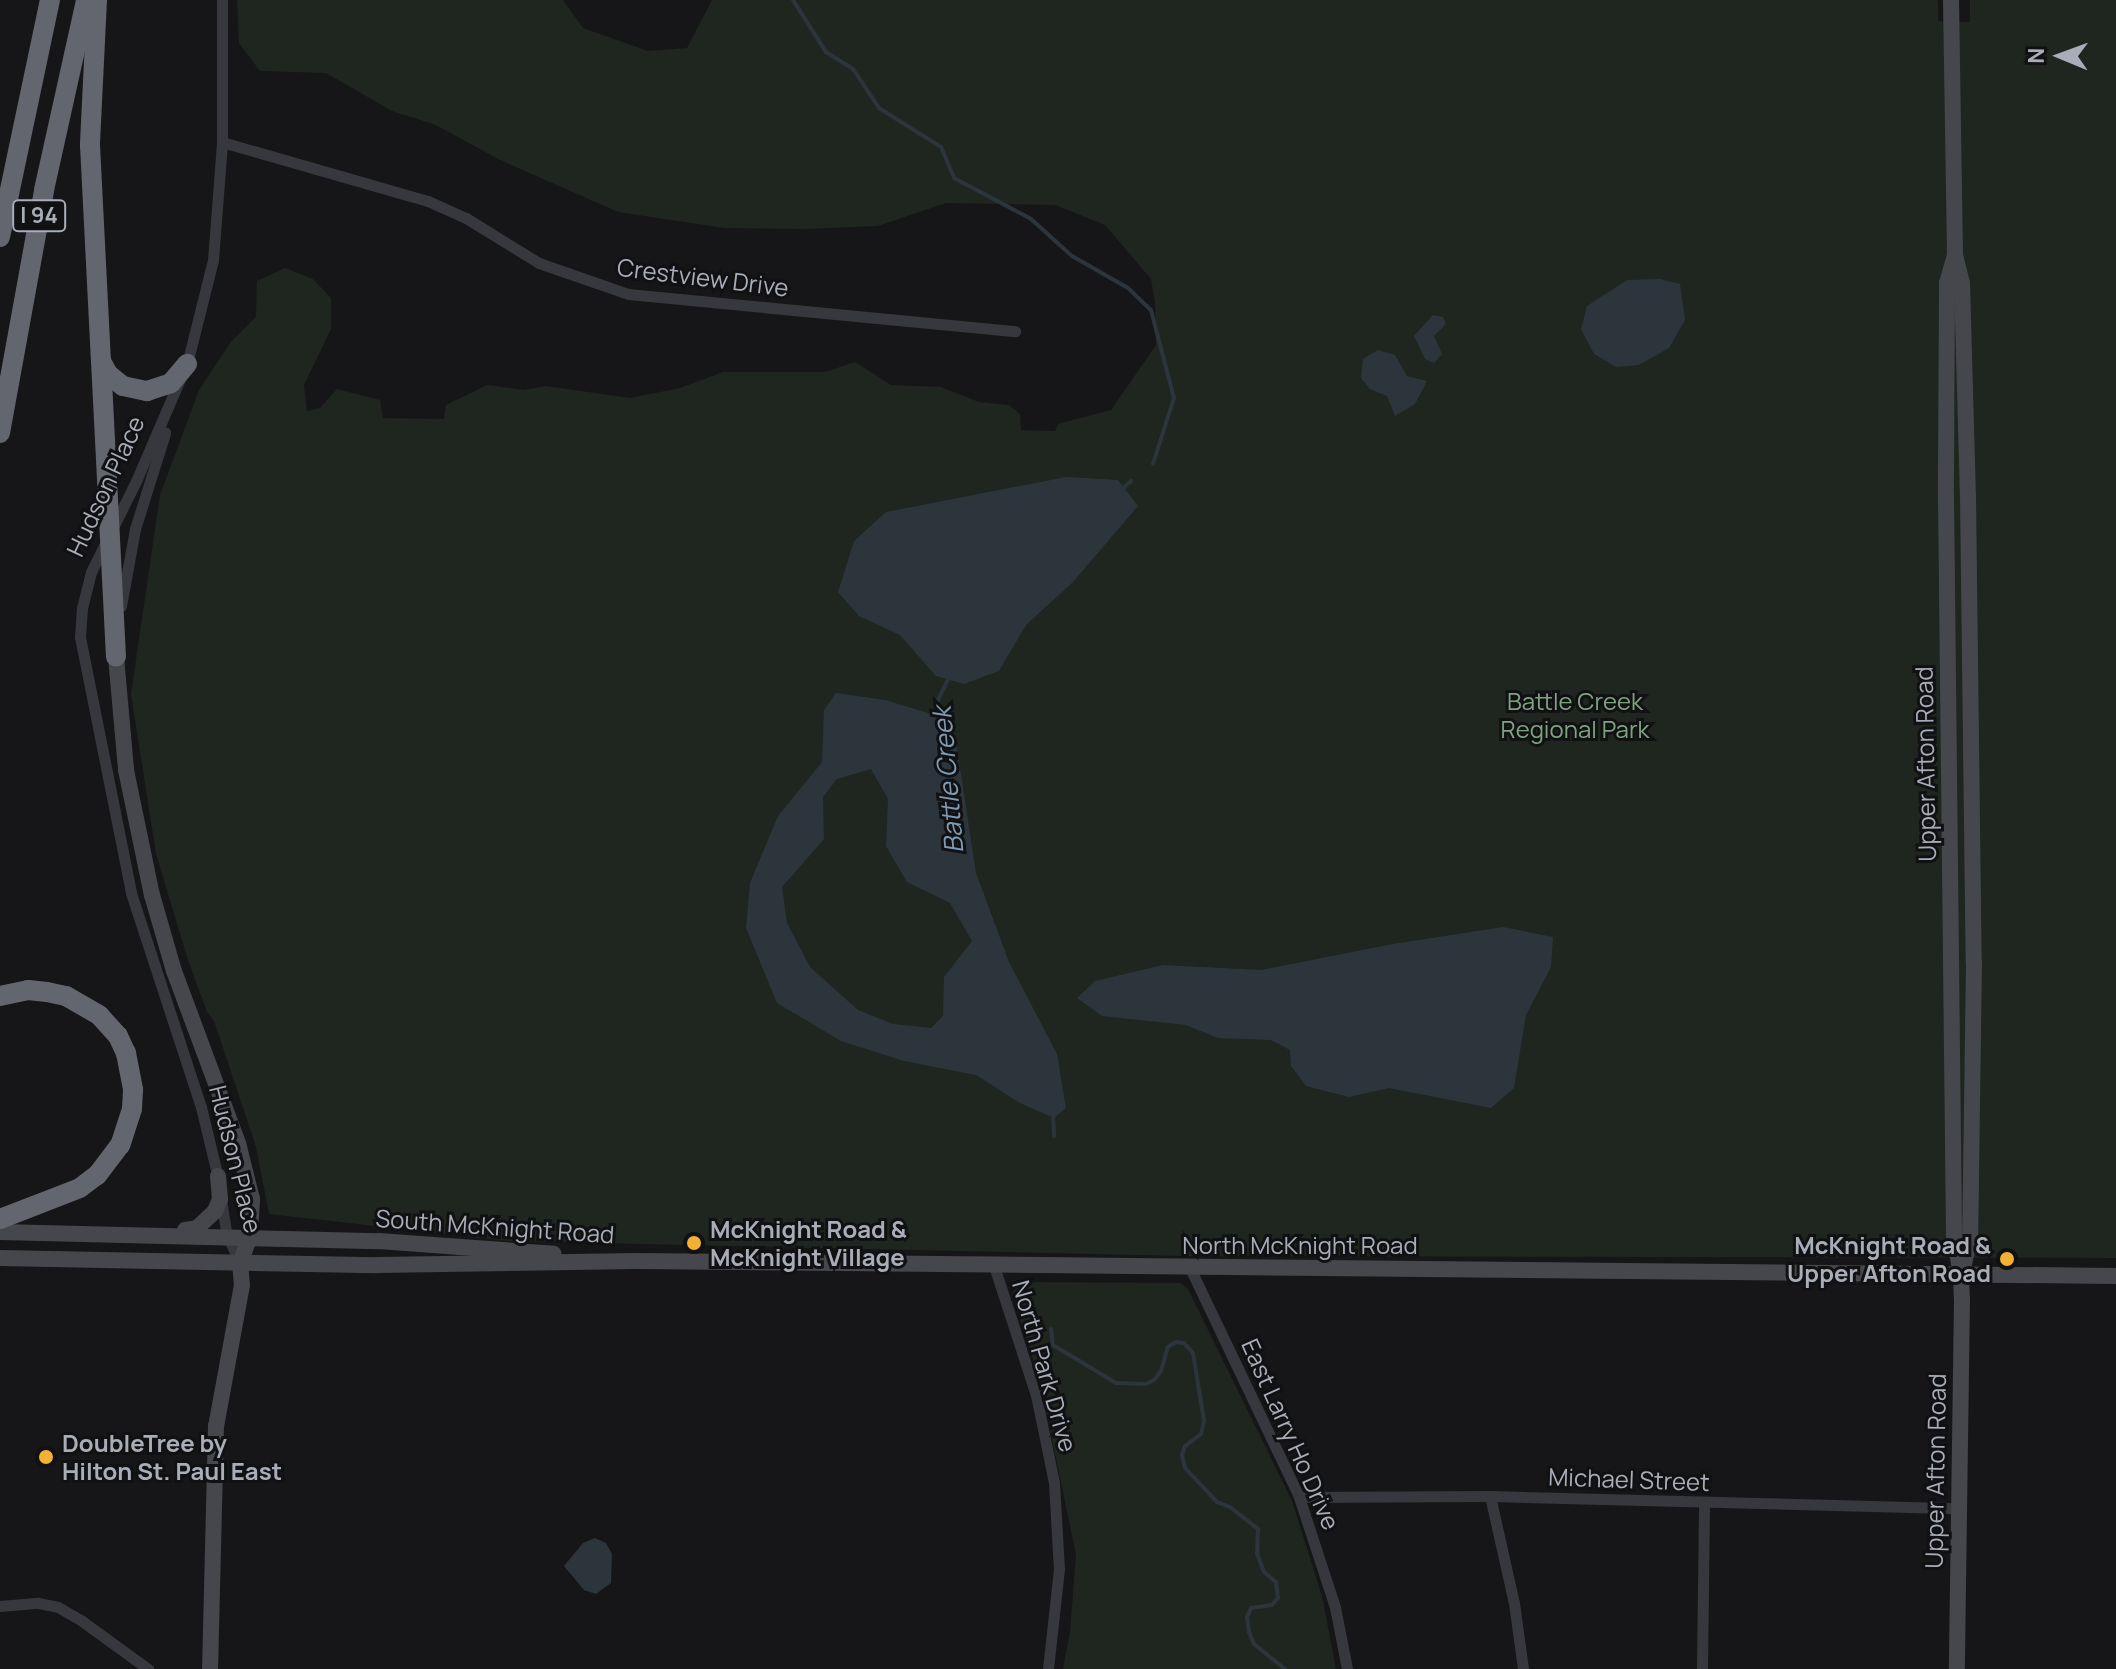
<!DOCTYPE html>
<style>
body{margin:0}
#map{position:relative;width:2116px;height:1669px;overflow:hidden;background:#161618;font-family:Manrope,sans-serif}
div>[style]{position:absolute}
.green>*{inset:0;background:#1e261f}
.water>*{inset:0;background:#2c353c}
.stream>*{height:4px;margin:-2px;padding:0 2px;transform-origin:2px;border-radius:2px;background:#2c353c}
.street>*{height:11px;margin:-5.5px;padding:0 5.5px;transform-origin:5.5px;border-radius:5.5px;background:#37383d}
.secondary>*{height:16px;margin:-8px;padding:0 8px;transform-origin:8px;border-radius:8px;background:#45474d}
.highway>*{height:20px;margin:-10px;padding:0 10px;transform-origin:10px;border-radius:10px;background:#63666e}
.dots>*{width:22px;height:22px;translate:-50% -50%;box-sizing:border-box;border:4px solid #111113;border-radius:50%}
span{translate:-50% -50%;white-space:nowrap;text-align:center;line-height:1.15;-webkit-text-stroke:6px #111113;paint-order:stroke}
.shield-label span{padding:2px 6px;background:#111113;border:2px solid;border-radius:6px;-webkit-text-stroke-width:0}
.shield-label{font-size:22px;color:#a8adb8;font-weight:700}
.street-label{font-size:24px;color:#a8adb8}
.park-label{font-size:24px;color:#7fa381}
.poi-label{font-size:24px;color:#a8adb8;font-weight:700}
.left{translate:0 -50%;text-align:left}
.right{translate:-100% -50%;text-align:right}
.water-label{font-size:26px;color:#7f9bb3;font-style:italic}
.north{position:absolute;left:2020px;top:16px;width:80px;height:80px;-webkit-text-stroke:6px #111113;paint-order:stroke;rotate:271deg;font-size:22px;font-weight:700;line-height:32px;text-align:center;color:#a8adb8}
.north::after{content:'';display:block;margin:auto;width:28px;height:36px;background:#a8adb8;clip-path:polygon(50% 0,100% 100%,50% 72%,0 100%)}
</style>
<div id="map">
<div class="green">
<i style="clip-path:polygon(237px 0,563px 0,583px 28px,648px 51px,687px 48px,712px 0,1938px 0,1938px 21px,1970px 22px,1970px 0,2116px 0,2116px 1258px,1181px 1256px,509px 1241px,269px 1214px,256px 1147px,214px 1021px,207px 1012px,188px 960px,156px 854px,131px 694px,160px 495px,199px 390px,230px 343px,256px 317px,257px 281px,285px 268px,313px 279px,331px 298px,331px 329px,304px 385px,307px 411px,320px 408px,337px 389px,380px 400px,383px 418px,444px 419px,446px 405px,487px 385px,524px 390px,546px 386px,630px 398px,680px 388px,723px 372px,825px 372px,855px 362px,891px 385px,941px 387px,979px 402px,1009px 405px,1020px 414px,1021px 430px,1055px 431px,1058px 424px,1111px 410px,1156px 345px,1155px 303px,1151px 279px,1105px 225px,1055px 205px,946px 203px,878px 226px,807px 229px,724px 228px,618px 212px,498px 159px,436px 125px,392px 111px,326px 73px,260px 71px,239px 43px)"></i>
<i style="clip-path:polygon(1020px 1282px,1180px 1283px,1188px 1289px,1292px 1501px,1322px 1596px,1336px 1669px,1063px 1669px,1070px 1632px,1076px 1555px,1040px 1381px,1012px 1294px)"></i>
</div>
<div class="water">
<i style="clip-path:polygon(1660px 279px,1680px 284px,1685px 320px,1669px 348px,1639px 365px,1616px 367px,1594px 354px,1581px 329px,1587px 306px,1627px 280px)"></i>
<i style="clip-path:polygon(1433px 315px,1443px 317px,1446px 324px,1434px 336px,1442px 354px,1434px 363px,1425px 359px,1414px 336px)"></i>
<i style="clip-path:polygon(1378px 350px,1395px 355px,1407px 376px,1427px 381px,1415px 404px,1395px 416px,1387px 396px,1370px 389px,1361px 378px,1363px 359px)"></i>
<i style="clip-path:polygon(1066px 477px,1118px 480px,1138px 506px,1073px 582px,1026px 625px,999px 671px,964px 684px,936px 676px,900px 635px,859px 616px,838px 592px,854px 541px,886px 512px)"></i>
<i style="clip-path:polygon(evenodd,836px 693px,885px 700px,938px 716px,955px 735px,976px 873px,1009px 962px,1057px 1054px,1066px 1108px,1054px 1118px,1020px 1103px,976px 1075px,904px 1061px,841px 1041px,777px 1003px,746px 928px,750px 883px,778px 816px,822px 762px,824px 710px,836px 693px,871px 769px,888px 799px,886px 846px,907px 882px,950px 903px,972px 941px,944px 977px,943px 1016px,931px 1028px,893px 1024px,858px 1010px,810px 967px,787px 923px,782px 887px,824px 839px,823px 797px,837px 779px,871px 769px)"></i>
<i style="clip-path:polygon(1503px 927px,1553px 937px,1551px 967px,1526px 1015px,1514px 1088px,1491px 1108px,1389px 1088px,1349px 1097px,1306px 1086px,1291px 1066px,1290px 1050px,1271px 1040px,1218px 1038px,1186px 1025px,1102px 1016px,1077px 998px,1095px 981px,1163px 965px,1261px 970px,1393px 944px)"></i>
<i style="clip-path:polygon(595px 1538px,606px 1543px,612px 1554px,611px 1583px,596px 1594px,584px 1590px,564px 1566px,583px 1543px)"></i>
</div>
<div class="stream">
<i style="left:793px;top:0;width:62px;rotate:57.6deg"></i>
<i style="left:826px;top:52px;width:32px;rotate:32deg"></i>
<i style="left:853px;top:69px;width:47px;rotate:56.3deg"></i>
<i style="left:879px;top:108px;width:73px;rotate:32.2deg"></i>
<i style="left:941px;top:147px;width:34px;rotate:67deg"></i>
<i style="left:954px;top:178px;width:87px;rotate:28deg"></i>
<i style="left:1031px;top:219px;width:55px;rotate:42.1deg"></i>
<i style="left:1072px;top:256px;width:64px;rotate:29.7deg"></i>
<i style="left:1128px;top:288px;width:32px;rotate:44deg"></i>
<i style="left:1151px;top:310px;width:91px;rotate:75.4deg"></i>
<i style="left:1174px;top:398px;width:69px;rotate:107.7deg"></i>
<i style="left:1120px;top:491px;width:15px;rotate:-42deg"></i>
<i style="left:938px;top:718px;width:14px;rotate:-98deg"></i>
<i style="left:936px;top:704px;width:32px;rotate:-64deg"></i>
<i style="left:1053px;top:1114px;width:22px;rotate:87deg"></i>
<i style="left:1051px;top:1329px;width:16px;rotate:83deg"></i>
<i style="left:1053px;top:1345px;width:74px;rotate:31.1deg"></i>
<i style="left:1116px;top:1383px;width:30px;rotate:2deg"></i>
<i style="left:1146px;top:1384px;width:9px;rotate:-27deg"></i>
<i style="left:1154px;top:1380px;width:11px;rotate:-52deg"></i>
<i style="left:1161px;top:1371px;width:25px;rotate:-74deg"></i>
<i style="left:1168px;top:1347px;width:9px;rotate:-32deg"></i>
<i style="left:1176px;top:1342px;width:8px;rotate:7deg"></i>
<i style="left:1184px;top:1343px;width:13px;rotate:48deg"></i>
<i style="left:1193px;top:1353px;width:69px;rotate:80.8deg"></i>
<i style="left:1204px;top:1421px;width:13px;rotate:103deg"></i>
<i style="left:1201px;top:1434px;width:20px;rotate:143deg"></i>
<i style="left:1185px;top:1446px;width:9px;rotate:108deg"></i>
<i style="left:1182px;top:1455px;width:13px;rotate:77deg"></i>
<i style="left:1185px;top:1468px;width:47px;rotate:46.7deg"></i>
<i style="left:1217px;top:1502px;width:14px;rotate:21deg"></i>
<i style="left:1230px;top:1507px;width:36px;rotate:38deg"></i>
<i style="left:1258px;top:1529px;width:24px;rotate:92deg"></i>
<i style="left:1257px;top:1553px;width:20px;rotate:70deg"></i>
<i style="left:1264px;top:1572px;width:16px;rotate:40deg"></i>
<i style="left:1276px;top:1582px;width:16px;rotate:83deg"></i>
<i style="left:1278px;top:1598px;width:9px;rotate:131deg"></i>
<i style="left:1272px;top:1605px;width:21px;rotate:172deg"></i>
<i style="left:1251px;top:1608px;width:10px;rotate:114deg"></i>
<i style="left:1247px;top:1617px;width:15px;rotate:82deg"></i>
<i style="left:1249px;top:1632px;width:13px;rotate:67deg"></i>
<i style="left:1254px;top:1644px;width:40px;rotate:39deg"></i>
</div>
<div class="street">
<i style="left:222px;top:142px;width:214px;rotate:16deg"></i>
<i style="left:428px;top:201px;width:42px;rotate:24.1deg"></i>
<i style="left:466px;top:218px;width:86px;rotate:31.7deg"></i>
<i style="left:539px;top:263px;width:94px;rotate:19.2deg"></i>
<i style="left:628px;top:294px;width:389px;rotate:5.5deg"></i>
<i style="left:186px;top:368px;width:111px;rotate:-76deg"></i>
<i style="left:213px;top:260px;width:118px;rotate:-85.6deg"></i>
<i style="left:222px;top:142px;width:142px;rotate:-90deg"></i>
<i style="left:180px;top:379px;width:109px;rotate:113.3deg"></i>
<i style="left:137px;top:479px;width:104px;rotate:116.3deg"></i>
<i style="left:91px;top:572px;width:37px;rotate:104deg"></i>
<i style="left:82px;top:608px;width:29px;rotate:94deg"></i>
<i style="left:80px;top:637px;width:261px;rotate:78.7deg"></i>
<i style="left:131px;top:893px;width:225px;rotate:71.9deg"></i>
<i style="left:201px;top:1107px;width:77px;rotate:76.5deg"></i>
<i style="left:121px;top:606px;width:78px;rotate:-79.7deg"></i>
<i style="left:135px;top:529px;width:101px;rotate:-72.6deg"></i>
<i style="left:221px;top:1199px;width:36px;rotate:81deg"></i>
<i style="left:227px;top:1235px;width:31px;rotate:65deg"></i>
<i style="left:994px;top:1266px;width:136px;rotate:72deg"></i>
<i style="left:1036px;top:1395px;width:90px;rotate:78.4deg"></i>
<i style="left:1054px;top:1483px;width:86px;rotate:86.7deg"></i>
<i style="left:1059px;top:1569px;width:101px;rotate:96.3deg"></i>
<i style="left:1190px;top:1268px;width:254px;rotate:64.5deg"></i>
<i style="left:1299px;top:1497px;width:116px;rotate:71.9deg"></i>
<i style="left:1335px;top:1607px;width:63px;rotate:79deg"></i>
<i style="left:1490px;top:1496px;width:110px;rotate:77.4deg"></i>
<i style="left:1514px;top:1603px;width:67px;rotate:82.2deg"></i>
<i style="left:1299px;top:1497px;width:191px;rotate:-0.3deg"></i>
<i style="left:1490px;top:1496px;width:467px;rotate:1.5deg"></i>
<i style="left:0;top:1606px;width:38px;rotate:-5deg"></i>
<i style="left:38px;top:1603px;width:20px;rotate:11deg"></i>
<i style="left:58px;top:1607px;width:28px;rotate:30deg"></i>
<i style="left:82px;top:1621px;width:82px;rotate:36deg"></i>
<i style="left:1702px;top:1669px;width:166px;rotate:-89.3deg"></i>
</div>
<div class="secondary">
<i style="left:1951px;top:0;width:255px;rotate:89.1deg"></i>
<i style="left:1955px;top:255px;width:29px;rotate:76deg"></i>
<i style="left:1962px;top:283px;width:213px;rotate:88.4deg"></i>
<i style="left:1968px;top:496px;width:466px;rotate:89.3deg"></i>
<i style="left:1974px;top:962px;width:274px;rotate:90.8deg"></i>
<i style="left:1970px;top:1236px;width:38px;rotate:102deg"></i>
<i style="left:1955px;top:255px;width:29px;rotate:106deg"></i>
<i style="left:1947px;top:283px;width:213px;rotate:90.3deg"></i>
<i style="left:1946px;top:496px;width:739px;rotate:89.38deg"></i>
<i style="left:1954px;top:1235px;width:40px;rotate:80deg"></i>
<i style="left:1961px;top:1274px;width:25px;rotate:88deg"></i>
<i style="left:1962px;top:1299px;width:370px;rotate:90.8deg"></i>
<i style="left:116px;top:657px;width:113px;rotate:84.9deg"></i>
<i style="left:126px;top:770px;width:128px;rotate:78.3deg"></i>
<i style="left:152px;top:895px;width:79px;rotate:73.9deg"></i>
<i style="left:174px;top:971px;width:184px;rotate:69.6deg"></i>
<i style="left:238px;top:1143px;width:58px;rotate:76deg"></i>
<i style="left:252px;top:1199px;width:37px;rotate:93deg"></i>
<i style="left:250px;top:1236px;width:29px;rotate:110deg"></i>
<i style="left:240px;top:1263px;width:22px;rotate:85deg"></i>
<i style="left:242px;top:1285px;width:143px;rotate:100.4deg"></i>
<i style="left:216px;top:1426px;width:243px;rotate:91.4deg"></i>
<i style="left:185px;top:1230px;width:12px;rotate:-9deg"></i>
<i style="left:197px;top:1228px;width:25px;rotate:-43deg"></i>
<i style="left:215px;top:1211px;width:13px;rotate:-67deg"></i>
<i style="left:220px;top:1199px;width:23px;rotate:-95deg"></i>
<i style="left:0;top:1232px;width:379px;rotate:1.4deg"></i>
<i style="left:379px;top:1241px;width:175px;rotate:4.2deg"></i>
<i style="left:0;top:1258px;width:377px;rotate:1.1deg"></i>
<i style="left:377px;top:1265px;width:260px;rotate:-0.9deg"></i>
<i style="left:637px;top:1261px;width:1479px;rotate:0.58deg"></i>
</div>
<div class="highway">
<i style="left:97px;top:0;width:145px;rotate:92.8deg"></i>
<i style="left:90px;top:145px;width:216px;rotate:87.1deg"></i>
<i style="left:101px;top:361px;width:15px;rotate:62deg"></i>
<i style="left:108px;top:374px;width:19px;rotate:39deg"></i>
<i style="left:123px;top:386px;width:25px;rotate:12deg"></i>
<i style="left:147px;top:391px;width:25px;rotate:-18deg"></i>
<i style="left:171px;top:383px;width:25px;rotate:-50deg"></i>
<i style="left:0;top:237px;width:242px;rotate:-78.1deg"></i>
<i style="left:101px;top:361px;width:296px;rotate:87.1deg"></i>
<i style="left:0;top:433px;width:247px;rotate:-79.7deg"></i>
<i style="left:44px;top:190px;width:195px;rotate:-77.5deg"></i>
<i style="left:0;top:996px;width:29px;rotate:-12deg"></i>
<i style="left:28px;top:990px;width:19px;rotate:6deg"></i>
<i style="left:47px;top:992px;width:19px;rotate:12deg"></i>
<i style="left:66px;top:996px;width:38px;rotate:30deg"></i>
<i style="left:99px;top:1015px;width:28px;rotate:48deg"></i>
<i style="left:118px;top:1036px;width:19px;rotate:65deg"></i>
<i style="left:126px;top:1053px;width:38px;rotate:79deg"></i>
<i style="left:133px;top:1090px;width:19px;rotate:93deg"></i>
<i style="left:132px;top:1109px;width:38px;rotate:108deg"></i>
<i style="left:120px;top:1145px;width:38px;rotate:127deg"></i>
<i style="left:97px;top:1175px;width:21px;rotate:143deg"></i>
<i style="left:80px;top:1188px;width:86px;rotate:158.8deg"></i>
</div>
<div class="dots">
<i style="left:694px;top:1243px;background:#f2b134"></i>
<i style="left:2007px;top:1259px;background:#f2b134"></i>
<i style="left:46px;top:1457px;background:#f2b134"></i>
</div>
<div class="shield-label">
<span style="left:39px;top:216px">I 94</span>
</div>
<div class="street-label">
<span style="left:703px;top:277px;rotate:7deg">Crestview Drive</span>
<span style="left:105px;top:486px;rotate:-65deg">Hudson Place</span>
<span style="left:1925px;top:764px;rotate:-91deg">Upper Afton Road</span>
<span style="left:236px;top:1159px;rotate:76deg">Hudson Place</span>
<span style="left:495px;top:1226px;rotate:4deg">South McKnight Road</span>
<span style="left:1300px;top:1245px">North McKnight Road</span>
<span style="left:1045px;top:1366px;rotate:74deg">North Park Drive</span>
<span style="left:1291px;top:1434px;rotate:66deg">East Larry Ho Drive</span>
<span style="left:1935px;top:1471px;rotate:-89deg">Upper Afton Road</span>
<span style="left:1629px;top:1479px;rotate:2deg">Michael Street</span>
</div>
<div class="park-label">
<span style="left:1575px;top:715px">Battle Creek<br>Regional Park</span>
</div>
<div class="poi-label">
<span class="left" style="left:710px;top:1243px">McKnight Road &amp;<br>McKnight Village</span>
<span class="right" style="left:1991px;top:1259px">McKnight Road &amp;<br>Upper Afton Road</span>
<span class="left" style="left:62px;top:1457px">DoubleTree by<br>Hilton St. Paul East</span>
</div>
<div class="water-label">
<span style="left:948px;top:780px;rotate:-95deg">Battle Creek</span>
</div>
<div class="north">N</div>
</div>
